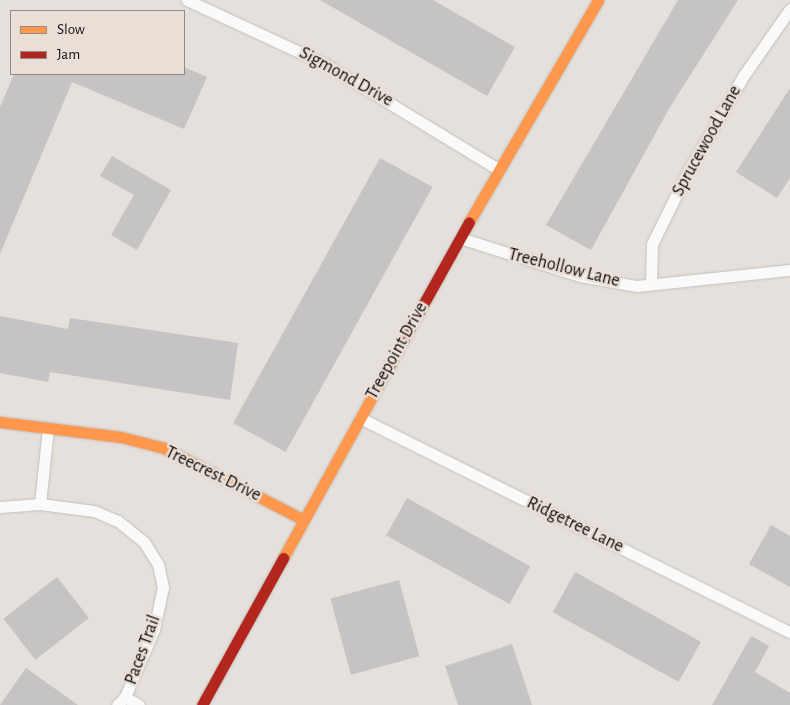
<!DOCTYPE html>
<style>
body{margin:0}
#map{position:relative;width:790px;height:705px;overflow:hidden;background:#e5e0db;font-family:"Alegreya Sans",sans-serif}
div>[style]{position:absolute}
.building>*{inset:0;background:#c5c3c3;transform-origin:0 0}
.roads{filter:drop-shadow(0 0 1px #c2bebb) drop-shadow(0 0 1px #c2bebb)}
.lane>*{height:11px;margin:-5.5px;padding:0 5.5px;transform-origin:5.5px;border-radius:5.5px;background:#fbfafa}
.slow>*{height:11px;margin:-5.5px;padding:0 5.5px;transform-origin:5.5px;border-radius:5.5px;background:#ff974d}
.jam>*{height:11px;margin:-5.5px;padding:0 5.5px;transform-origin:5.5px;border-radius:5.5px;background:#b3261e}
span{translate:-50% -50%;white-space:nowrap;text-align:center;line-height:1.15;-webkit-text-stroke:5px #e9dfd7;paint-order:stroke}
.street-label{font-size:18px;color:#100c0a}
.legend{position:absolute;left:10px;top:10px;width:175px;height:65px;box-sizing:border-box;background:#e9dfd7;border:1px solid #928b85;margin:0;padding:6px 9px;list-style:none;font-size:15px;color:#100c0a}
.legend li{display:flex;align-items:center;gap:10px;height:25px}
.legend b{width:25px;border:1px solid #928b85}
</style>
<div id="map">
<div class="building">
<i style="clip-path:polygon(320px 0,433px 0,515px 47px,487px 96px)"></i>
<i style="clip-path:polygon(678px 0,738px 0,670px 107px,591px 250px,546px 225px)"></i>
<i style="clip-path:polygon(184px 67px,207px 77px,184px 129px,72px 82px,0 254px,0 107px,14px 74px,184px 74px)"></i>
<i style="clip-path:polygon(790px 88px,790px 178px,777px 198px,736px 172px)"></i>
<i style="clip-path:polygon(112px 156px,171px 190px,137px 250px,111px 235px,134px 195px,100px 176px)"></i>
<i style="left:380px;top:158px;width:60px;height:303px;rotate:29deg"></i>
<i style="clip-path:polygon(0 316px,68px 329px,70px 318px,238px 343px,230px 400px,50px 372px,48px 382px,0 373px)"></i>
<i style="left:407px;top:498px;width:141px;height:43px;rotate:29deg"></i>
<i style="clip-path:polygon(771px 525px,790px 536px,790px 587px,749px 564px)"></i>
<i style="left:575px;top:572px;width:144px;height:46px;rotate:29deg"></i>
<i style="left:57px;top:577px;width:52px;height:68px;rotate:52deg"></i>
<i style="left:399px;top:580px;width:79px;height:71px;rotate:75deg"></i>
<i style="clip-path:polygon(751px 636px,769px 646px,755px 672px,790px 693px,790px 705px,712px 705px)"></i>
<i style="clip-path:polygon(512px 644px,532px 705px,458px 705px,445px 666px)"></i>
<i style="clip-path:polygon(26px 668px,78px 705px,0 705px)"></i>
</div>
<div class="roads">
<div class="lane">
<i style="left:187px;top:0;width:152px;rotate:24.9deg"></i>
<i style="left:325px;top:64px;width:202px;rotate:31.3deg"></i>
<i style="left:460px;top:238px;width:126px;rotate:17.6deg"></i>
<i style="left:580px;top:276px;width:58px;rotate:10deg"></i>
<i style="left:637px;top:286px;width:154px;rotate:-6deg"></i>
<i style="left:651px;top:284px;width:40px;rotate:-88.6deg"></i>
<i style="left:652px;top:244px;width:84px;rotate:-63.7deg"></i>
<i style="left:689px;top:169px;width:109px;rotate:-59.7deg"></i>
<i style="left:744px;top:75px;width:80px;rotate:-55.1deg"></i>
<i style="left:360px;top:418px;width:480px;rotate:26.5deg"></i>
<i style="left:40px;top:504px;width:76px;rotate:-84deg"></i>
<i style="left:0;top:507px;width:40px;rotate:-4.3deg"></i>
<i style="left:40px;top:504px;width:54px;rotate:7.4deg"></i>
<i style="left:94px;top:511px;width:26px;rotate:23deg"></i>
<i style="left:118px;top:521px;width:33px;rotate:39deg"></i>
<i style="left:144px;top:542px;width:26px;rotate:58deg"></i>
<i style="left:158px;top:564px;width:24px;rotate:78deg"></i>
<i style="left:163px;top:587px;width:43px;rotate:102.1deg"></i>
<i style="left:154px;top:629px;width:74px;rotate:113.1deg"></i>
<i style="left:125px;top:697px;width:11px;rotate:135deg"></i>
<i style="left:125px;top:697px;width:16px;rotate:30deg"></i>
</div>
<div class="slow">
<i style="left:469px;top:222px;width:257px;rotate:-59.8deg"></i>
<i style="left:0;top:422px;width:122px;rotate:7.1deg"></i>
<i style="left:121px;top:437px;width:44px;rotate:14.3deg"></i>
<i style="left:164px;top:448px;width:157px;rotate:27.2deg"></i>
<i style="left:283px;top:558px;width:222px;rotate:-61.1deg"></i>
</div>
<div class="jam">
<i style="left:390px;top:364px;width:162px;rotate:-60.9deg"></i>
<i style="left:202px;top:705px;width:168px;rotate:-61.1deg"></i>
</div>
</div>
<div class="street-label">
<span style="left:346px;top:77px;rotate:29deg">Sigmond Drive</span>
<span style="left:707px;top:141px;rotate:-61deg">Sprucewood Lane</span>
<span style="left:564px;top:268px;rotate:14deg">Treehollow Lane</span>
<span style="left:397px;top:351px;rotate:-61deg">Treepoint Drive</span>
<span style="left:213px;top:474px;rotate:26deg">Treecrest Drive</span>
<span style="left:575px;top:525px;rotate:26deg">Ridgetree Lane</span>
<span style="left:143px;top:650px;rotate:-70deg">Paces Trail</span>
</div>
<ul class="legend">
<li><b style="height:6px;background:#ff974d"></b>Slow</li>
<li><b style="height:6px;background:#b3261e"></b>Jam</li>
</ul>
</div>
